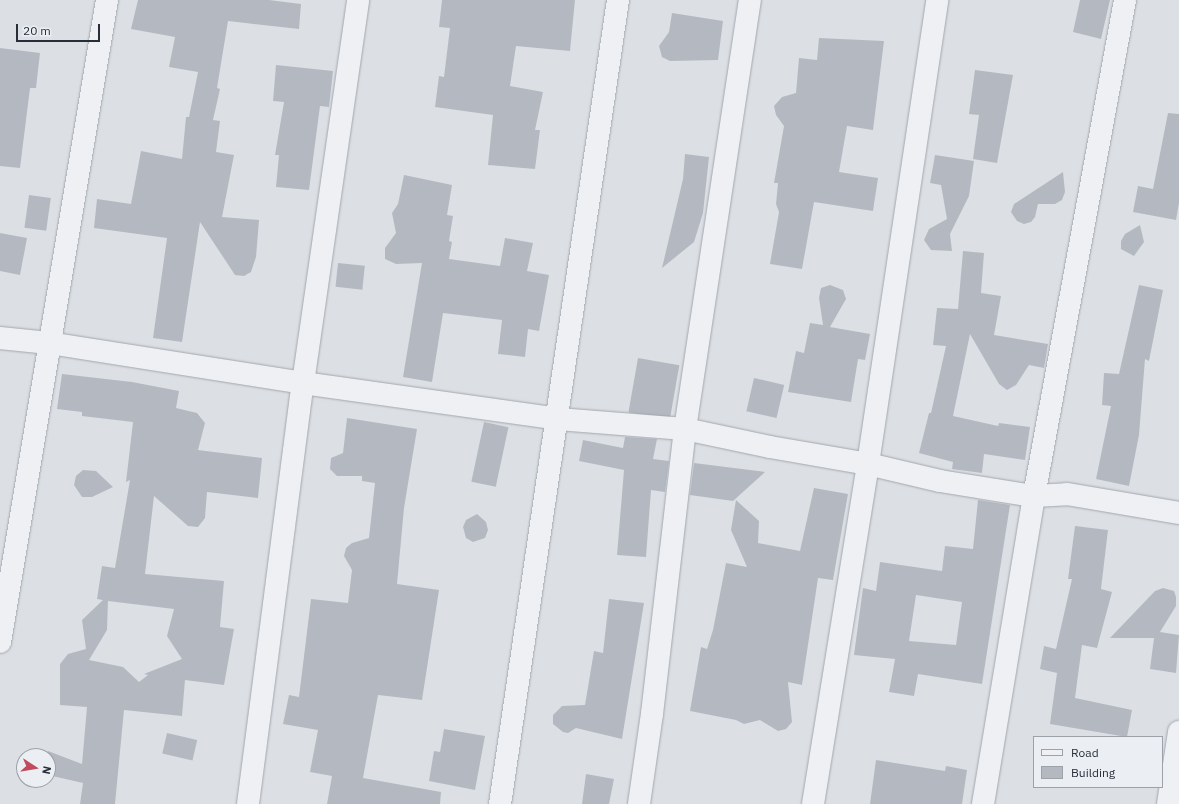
<!DOCTYPE html>
<style>
body{margin:0}
#map{position:relative;width:1179px;height:804px;overflow:hidden;background:#dce0e5;font-family:"IBM Plex Sans",sans-serif}
div>[style]{position:absolute}
.building>*{inset:0;background:#b4b9c1;transform-origin:0 0}
.roads{filter:drop-shadow(0 0 1px #a2a7ae) drop-shadow(0 0 1px #a2a7ae)}
.minor>*{height:22px;margin:-11px;padding:0 11px;transform-origin:11px;border-radius:11px;background:#eff0f4}
span{translate:-50% -50%;white-space:nowrap;text-align:center;line-height:1.15;-webkit-text-stroke:3.5px #ebeff3;paint-order:stroke}
.legend{position:absolute;left:1033px;top:736px;width:130px;height:52px;box-sizing:border-box;background:#ebeff3;border:1px solid #9da2a9;margin:0;padding:5px 7px;list-style:none;font-size:12px;color:#272e3a}
.legend li{display:flex;align-items:center;gap:8px;height:20px}
.legend b{width:20px;border:1px solid #9da2a9}
.north{position:absolute;left:16px;top:748px;width:40px;height:40px;box-sizing:border-box;background:#ebeff3;border:1px solid #9da2a9;border-radius:50%;rotate:102deg;font-size:11px;font-weight:700;line-height:16px;text-align:center;color:#272e3a}
.north::after{content:'';display:block;margin:auto;width:14px;height:18px;background:#c14a5c;clip-path:polygon(50% 0,100% 100%,50% 72%,0 100%)}
.scale{position:absolute;left:16px;top:24px;width:84px;height:18px;box-sizing:border-box;border:2px solid #272e3a;border-top:0;padding-left:5px;font-size:12px;line-height:14px;white-space:nowrap;color:#272e3a;-webkit-text-stroke:3px #ebeff3;paint-order:stroke}
</style>
<div id="map">
<div class="building">
<i style="clip-path:polygon(138px 0,269px 0,301px 4px,299px 29px,228px 21px,217px 88px,220px 89px,213px 120px,220px 121px,216px 152px,234px 155px,222px 217px,259px 220px,256px 257px,251px 272px,244px 276px,235px 275px,200px 222px,182px 342px,153px 338px,167px 238px,94px 228px,97px 199px,131px 204px,141px 151px,182px 159px,186px 117px,189px 117px,198px 72px,169px 67px,175px 37px,131px 29px)"></i>
<i style="clip-path:polygon(442px 0,575px 0,570px 51px,516px 46px,510px 86px,543px 92px,535px 130px,540px 130px,535px 169px,488px 165px,493px 115px,435px 107px,439px 76px,444px 77px,450px 28px,439px 27px)"></i>
<i style="clip-path:polygon(1080px 0,1110px 0,1101px 39px,1073px 32px)"></i>
<i style="clip-path:polygon(672px 13px,723px 21px,718px 60px,670px 61px,662px 57px,659px 46px,669px 32px)"></i>
<i style="clip-path:polygon(819px 38px,884px 41px,873px 130px,847px 126px,839px 172px,878px 178px,873px 211px,814px 202px,802px 269px,770px 264px,779px 212px,776px 204px,778px 183px,774px 183px,784px 126px,776px 115px,774px 106px,782px 97px,796px 93px,799px 58px,817px 60px)"></i>
<i style="clip-path:polygon(0 48px,40px 53px,36px 88px,30px 88px,20px 168px,0 166px)"></i>
<i style="clip-path:polygon(276px 65px,333px 71px,329px 107px,320px 106px,309px 190px,276px 187px,279px 155px,275px 155px,284px 102px,273px 101px)"></i>
<i style="clip-path:polygon(975px 70px,1013px 75px,997px 163px,973px 159px,979px 115px,969px 114px)"></i>
<i style="clip-path:polygon(1168px 113px,1179px 114px,1179px 203px,1176px 220px,1133px 212px,1138px 186px,1153px 189px)"></i>
<i style="clip-path:polygon(685px 154px,709px 157px,703px 213px,694px 242px,662px 268px,683px 179px)"></i>
<i style="clip-path:polygon(935px 155px,974px 161px,969px 196px,950px 234px,952px 251px,931px 250px,924px 240px,929px 229px,947px 219px,941px 185px,930px 183px)"></i>
<i style="clip-path:polygon(1063px 172px,1065px 192px,1062px 200px,1055px 204px,1038px 204px,1035px 217px,1031px 222px,1024px 224px,1017px 221px,1011px 212px,1014px 204px)"></i>
<i style="clip-path:polygon(404px 175px,452px 185px,447px 215px,453px 216px,449px 241px,452px 242px,449px 259px,500px 266px,505px 238px,533px 243px,527px 271px,549px 275px,539px 331px,528px 329px,525px 357px,498px 354px,502px 320px,443px 313px,432px 382px,403px 377px,422px 263px,396px 264px,385px 259px,385px 248px,396px 233px,392px 213px,398px 204px)"></i>
<i style="left:29px;top:195px;width:22px;height:33px;rotate:8deg"></i>
<i style="clip-path:polygon(1140px 225px,1144px 242px,1134px 256px,1121px 249px,1121px 241px,1125px 234px)"></i>
<i style="clip-path:polygon(0 233px,27px 238px,20px 275px,0 271px)"></i>
<i style="clip-path:polygon(963px 251px,984px 253px,981px 293px,1001px 296px,994px 335px,1048px 344px,1044px 368px,1029px 365px,1016px 385px,1007px 390px,999px 384px,970px 334px,953px 416px,998px 426px,999px 423px,1030px 427px,1025px 460px,984px 454px,982px 473px,952px 469px,953px 462px,919px 453px,929px 413px,931px 413px,946px 346px,933px 345px,937px 308px,958px 309px)"></i>
<i style="left:338px;top:263px;width:27px;height:24px;rotate:6deg"></i>
<i style="clip-path:polygon(830px 285px,843px 290px,846px 299px,830px 327px,870px 334px,865px 360px,858px 359px,851px 402px,788px 392px,796px 351px,804px 353px,810px 323px,823px 325px,819px 298px,821px 288px)"></i>
<i style="clip-path:polygon(1139px 285px,1163px 290px,1149px 361px,1145px 359px,1139px 435px,1129px 486px,1096px 479px,1111px 406px,1102px 405px,1104px 373px,1119px 374px)"></i>
<i style="left:638px;top:358px;width:42px;height:55px;rotate:10deg"></i>
<i style="clip-path:polygon(evenodd,62px 374px,132px 382px,179px 391px,176px 408px,197px 413px,205px 423px,198px 450px,262px 458px,258px 498px,207px 492px,205px 518px,198px 527px,188px 526px,154px 496px,145px 574px,224px 581px,220px 627px,234px 629px,224px 685px,185px 680px,182px 716px,124px 710px,115px 804px,80px 804px,83px 783px,48px 775px,48px 751px,82px 764px,87px 707px,60px 705px,60px 664px,68px 654px,86px 649px,82px 620px,103px 600px,97px 599px,102px 566px,115px 568px,130px 480px,126px 482px,133px 422px,82px 416px,82px 412px,57px 409px,62px 374px,108px 601px,174px 609px,167px 636px,182px 659px,144px 674px,148px 675px,139px 682px,123px 667px,89px 660px,107px 630px,108px 601px)"></i>
<i style="left:754px;top:378px;width:31px;height:34px;rotate:13deg"></i>
<i style="clip-path:polygon(347px 418px,417px 429px,404px 508px,397px 584px,439px 590px,422px 700px,378px 695px,363px 778px,441px 792px,440px 804px,327px 804px,332px 776px,310px 772px,318px 730px,283px 724px,289px 695px,299px 697px,311px 599px,348px 603px,352px 570px,344px 556px,346px 548px,352px 543px,369px 538px,375px 483px,362px 481px,362px 476px,337px 476px,330px 469px,331px 458px,343px 453px)"></i>
<i style="left:484px;top:422px;width:25px;height:61px;rotate:12deg"></i>
<i style="clip-path:polygon(625px 437px,657px 439px,653px 459px,669px 461px,665px 492px,651px 490px,646px 557px,617px 555px,624px 470px,579px 461px,583px 440px,623px 448px)"></i>
<i style="clip-path:polygon(694px 463px,765px 472px,733px 501px,690px 495px)"></i>
<i style="clip-path:polygon(83px 470px,96px 471px,113px 487px,92px 497px,82px 497px,74px 485px,76px 476px)"></i>
<i style="clip-path:polygon(814px 488px,848px 494px,833px 580px,818px 578px,802px 685px,788px 682px,792px 722px,786px 729px,778px 731px,760px 720px,744px 724px,736px 720px,690px 711px,701px 647px,707px 649px,713px 630px,726px 563px,747px 567px,731px 530px,736px 500px,759px 521px,758px 543px,800px 551px)"></i>
<i style="clip-path:polygon(evenodd,978px 500px,1010px 505px,982px 684px,918px 674px,914px 696px,889px 692px,895px 659px,854px 655px,863px 588px,876px 591px,880px 562px,942px 571px,945px 546px,973px 549px,978px 500px,916px 595px,962px 602px,956px 645px,909px 641px,916px 595px)"></i>
<i style="clip-path:polygon(477px 514px,486px 522px,488px 530px,485px 538px,473px 542px,466px 538px,463px 527px,466px 520px)"></i>
<i style="clip-path:polygon(1075px 526px,1108px 530px,1101px 589px,1112px 592px,1097px 648px,1082px 645px,1075px 698px,1132px 710px,1127px 737px,1050px 724px,1057px 673px,1040px 669px,1044px 646px,1056px 649px,1072px 579px,1068px 579px)"></i>
<i style="clip-path:polygon(1163px 588px,1174px 591px,1176px 597px,1176px 606px,1160px 632px,1179px 635px,1176px 673px,1150px 669px,1154px 638px,1110px 638px,1155px 591px)"></i>
<i style="clip-path:polygon(609px 599px,644px 603px,622px 739px,576px 728px,568px 733px,563px 732px,553px 724px,553px 715px,562px 706px,585px 705px,594px 651px,603px 653px)"></i>
<i style="clip-path:polygon(444px 729px,485px 736px,475px 790px,429px 781px,434px 751px,440px 752px)"></i>
<i style="left:167px;top:733px;width:31px;height:21px;rotate:13deg"></i>
<i style="clip-path:polygon(876px 760px,945px 771px,946px 766px,967px 770px,962px 804px,870px 804px)"></i>
<i style="clip-path:polygon(586px 774px,614px 779px,609px 804px,582px 804px)"></i>
</div>
<div class="roads">
<div class="minor">
<i style="left:0;top:338px;width:49px;rotate:5.8deg"></i>
<i style="left:49px;top:343px;width:257px;rotate:8.9deg"></i>
<i style="left:303px;top:383px;width:258px;rotate:8deg"></i>
<i style="left:558px;top:419px;width:127px;rotate:4.5deg"></i>
<i style="left:685px;top:429px;width:87px;rotate:12deg"></i>
<i style="left:770px;top:447px;width:99px;rotate:9.8deg"></i>
<i style="left:868px;top:464px;width:74px;rotate:13.3deg"></i>
<i style="left:940px;top:481px;width:95px;rotate:9.1deg"></i>
<i style="left:1034px;top:496px;width:33px;rotate:-3deg"></i>
<i style="left:1067px;top:494px;width:114px;rotate:9.6deg"></i>
<i style="left:0;top:642px;width:651px;rotate:-80.54deg"></i>
<i style="left:248px;top:804px;width:425px;rotate:-82.6deg"></i>
<i style="left:303px;top:383px;width:387px;rotate:-81.8deg"></i>
<i style="left:500px;top:804px;width:813px;rotate:-81.65deg"></i>
<i style="left:639px;top:804px;width:91px;rotate:-81.8deg"></i>
<i style="left:652px;top:714px;width:287px;rotate:-83.4deg"></i>
<i style="left:685px;top:429px;width:434px;rotate:-81.4deg"></i>
<i style="left:813px;top:804px;width:344px;rotate:-80.8deg"></i>
<i style="left:868px;top:464px;width:469px;rotate:-81.5deg"></i>
<i style="left:983px;top:804px;width:312px;rotate:-80.6deg"></i>
<i style="left:1034px;top:496px;width:504px;rotate:-79.6deg"></i>
<i style="left:1168px;top:804px;width:73px;rotate:-81.3deg"></i>
</div>
</div>
<ul class="legend">
<li><b style="height:5px;background:#eff0f4"></b>Road</li>
<li><b style="height:11px;background:#b4b9c1"></b>Building</li>
</ul>
<div class="north">N</div>
<div class="scale">20 m</div>
</div>
